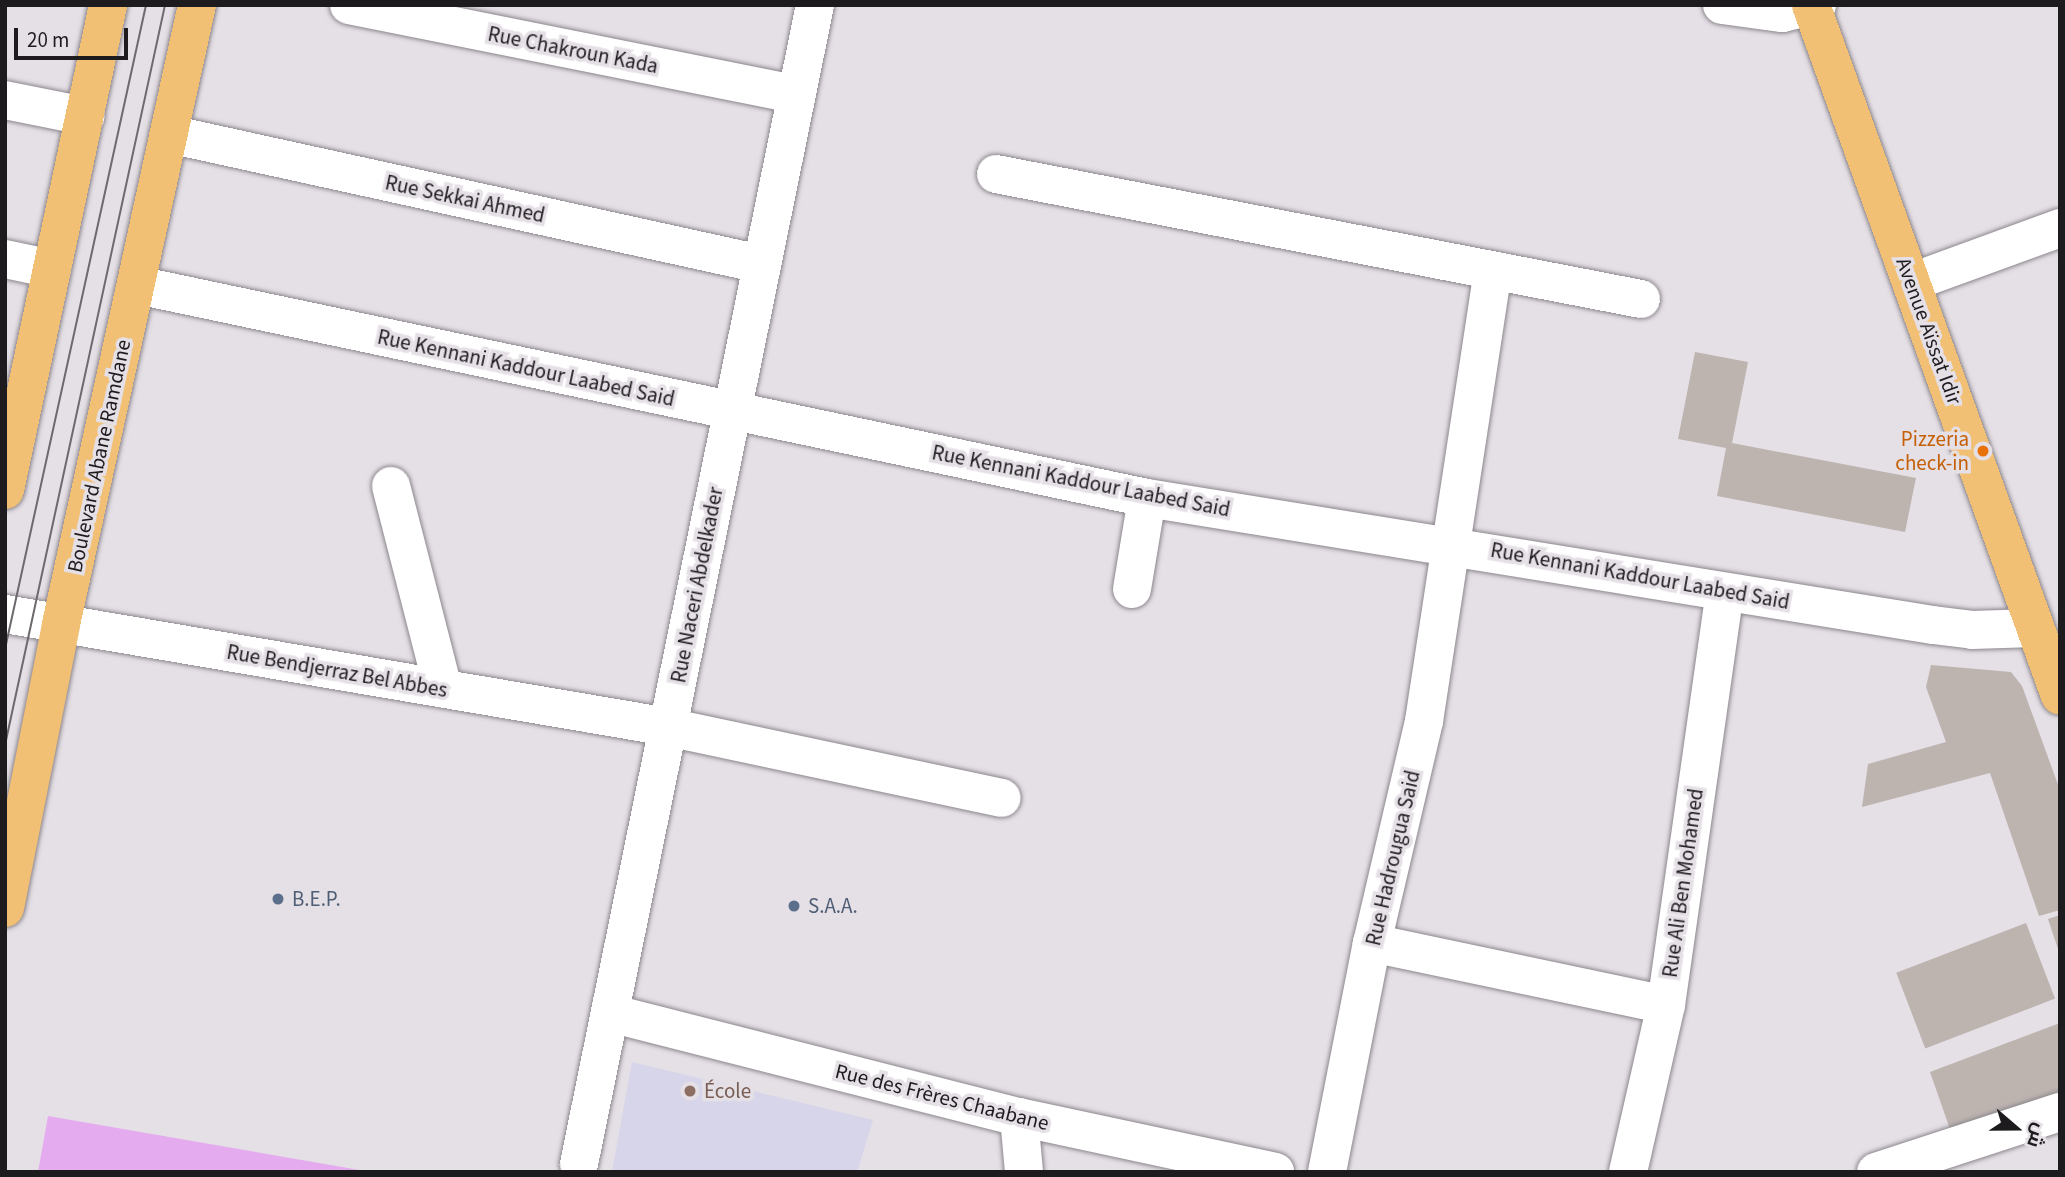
<!DOCTYPE html>
<meta charset="utf-8">
<style>
body{margin:0}
#map{position:relative;width:2065px;height:1177px;overflow:hidden;background:#e5dfe6;font-family:"Source Sans 3",Cairo,sans-serif}
div>[style]{position:absolute}
.education>*{inset:0;background:#d7d5ea}
.green>*{inset:0;background:#e4acef}
.building>*{inset:0;background:#bdb4b0;transform-origin:0 0}
.roads{filter:drop-shadow(0 0 2px #8c878d) drop-shadow(0 0 2px #8c878d)}
.minor>*{height:38px;margin:-19px;padding:0 19px;transform-origin:19px;border-radius:19px;background:#fff}
.major>*{height:38px;margin:-19px;padding:0 19px;transform-origin:19px;border-radius:19px;background:#f1c075}
.tram>*{height:2px;margin:-1px;padding:0 1px;transform-origin:1px;border-radius:1px;background:#6d696e}
.dots>*{width:19px;height:19px;translate:-50% -50%;box-sizing:border-box;border:4px solid #e5dfe6;border-radius:50%}
span{translate:-50% -50%;white-space:nowrap;text-align:center;line-height:1.15;-webkit-text-stroke:7px #e5dfe6;paint-order:stroke}
.street-label{font-size:21px;color:#1d1b1e}
.food-label{font-size:21px;color:#c56008}
.right{translate:-100% -50%;text-align:right}
.service-label{font-size:21px;color:#4e5e75}
.left{translate:0 -50%;text-align:left}
.education-label{font-size:21px;color:#785e54}
.frame{position:absolute;inset:0;border:7px solid #1d1b1e;pointer-events:none}
.north{position:absolute;left:1981px;top:1093px;width:70px;height:70px;-webkit-text-stroke:5px #e5dfe6;paint-order:stroke;rotate:110deg;font-size:19px;font-weight:700;line-height:28px;text-align:center;color:#1d1b1e}
.north::after{content:'';display:block;margin:auto;width:24px;height:32px;background:#1d1b1e;clip-path:polygon(50% 0,100% 100%,50% 72%,0 100%)}
.scale{position:absolute;left:14px;top:28px;width:114px;height:32px;box-sizing:border-box;border:4px solid #1d1b1e;border-top:0;padding-left:9px;font-size:21px;line-height:24px;white-space:nowrap;color:#1d1b1e;-webkit-text-stroke:5px #e5dfe6;paint-order:stroke}
</style>
<div id="map">
<div class="education">
<i style="clip-path:polygon(632px 1062px,873px 1120px,857px 1172px,612px 1172px)"></i>
</div>
<div class="green">
<i style="clip-path:polygon(48px 1116px,371px 1172px,38px 1172px)"></i>
</div>
<div class="building">
<i style="clip-path:polygon(1695px 352px,1748px 362px,1732px 443px,1916px 478px,1905px 532px,1717px 496px,1726px 448px,1678px 439px)"></i>
<i style="clip-path:polygon(1931px 665px,2011px 672px,2022px 686px,2060px 790px,2060px 910px,2039px 916px,1990px 773px,1862px 807px,1868px 764px,1946px 742px,1926px 687px)"></i>
<i style="clip-path:polygon(2060px 915px,2060px 952px,2059px 952px,2048px 919px)"></i>
<i style="left:2026px;top:923px;width:81px;height:139px;rotate:69deg"></i>
<i style="clip-path:polygon(2060px 1023px,2060px 1097px,1952px 1135px,1930px 1072px)"></i>
</div>
<div class="roads">
<div class="minor">
<i style="left:349px;top:5px;width:456px;rotate:11.3deg"></i>
<i style="left:1722px;top:5px;width:61px;rotate:7.6deg"></i>
<i style="left:1782px;top:13px;width:36px;rotate:-13deg"></i>
<i style="left:5px;top:100px;width:82px;rotate:11.3deg"></i>
<i style="left:169px;top:134px;width:606px;rotate:12.39deg"></i>
<i style="left:996px;top:174px;width:657px;rotate:10.97deg"></i>
<i style="left:5px;top:259px;width:48px;rotate:12deg"></i>
<i style="left:1912px;top:282px;width:158px;rotate:-20deg"></i>
<i style="left:137px;top:285px;width:1032px;rotate:11.91deg"></i>
<i style="left:1147px;top:498px;width:796px;rotate:9.18deg"></i>
<i style="left:1933px;top:625px;width:39px;rotate:7deg"></i>
<i style="left:1972px;top:630px;width:62px;rotate:-1.8deg"></i>
<i style="left:391px;top:486px;width:209px;rotate:75.6deg"></i>
<i style="left:1132px;top:589px;width:92px;rotate:-80.6deg"></i>
<i style="left:5px;top:614px;width:673px;rotate:9.67deg"></i>
<i style="left:668px;top:727px;width:341px;rotate:12deg"></i>
<i style="left:1372px;top:943px;width:300px;rotate:11.9deg"></i>
<i style="left:610px;top:1013px;width:422px;rotate:14.3deg"></i>
<i style="left:1019px;top:1117px;width:262px;rotate:12.1deg"></i>
<i style="left:1019px;top:1117px;width:55px;rotate:84.8deg"></i>
<i style="left:579px;top:1164px;width:1183px;rotate:-78.49deg"></i>
<i style="left:1327px;top:1172px;width:233px;rotate:-78.9deg"></i>
<i style="left:1372px;top:943px;width:228px;rotate:-76.8deg"></i>
<i style="left:1424px;top:721px;width:455px;rotate:-81.3deg"></i>
<i style="left:1628px;top:1172px;width:171px;rotate:-77.2deg"></i>
<i style="left:1666px;top:1005px;width:417px;rotate:-81.9deg"></i>
<i style="left:1876px;top:1172px;width:194px;rotate:-18.1deg"></i>
</div>
<div class="major">
<i style="left:1811px;top:5px;width:734px;rotate:70.18deg"></i>
<i style="left:5px;top:490px;width:496px;rotate:-78deg"></i>
<i style="left:5px;top:908px;width:289px;rotate:-78.8deg"></i>
<i style="left:61px;top:624px;width:634px;rotate:-77.61deg"></i>
</div>
</div>
<div class="tram">
<i style="left:5px;top:649px;width:659px;rotate:-77.65deg"></i>
<i style="left:5px;top:745px;width:757px;rotate:-77.8deg"></i>
</div>
<div class="dots">
<i style="left:1983px;top:451px;background:#e8710a"></i>
<i style="left:278px;top:899px;background:#5c6f8a"></i>
<i style="left:794px;top:906px;background:#5c6f8a"></i>
<i style="left:690px;top:1091px;background:#8d6e63"></i>
</div>
<div class="street-label">
<span style="left:573px;top:50px;rotate:11deg">Rue Chakroun Kada</span>
<span style="left:465px;top:199px;rotate:12deg">Rue Sekkai Ahmed</span>
<span style="left:1929px;top:331px;rotate:70deg">Avenue Aïssat Idir</span>
<span style="left:526px;top:368px;rotate:12deg">Rue Kennani Kaddour Laabed Said</span>
<span style="left:99px;top:456px;rotate:-78deg">Boulevard Abane Ramdane</span>
<span style="left:1081px;top:481px;rotate:11deg">Rue Kennani Kaddour Laabed Said</span>
<span style="left:1640px;top:576px;rotate:10deg">Rue Kennani Kaddour Laabed Said</span>
<span style="left:697px;top:585px;rotate:-79deg">Rue Naceri Abdelkader</span>
<span style="left:337px;top:671px;rotate:10deg">Rue Bendjerraz Bel Abbes</span>
<span style="left:1393px;top:858px;rotate:-77deg">Rue Hadrougua Said</span>
<span style="left:1683px;top:883px;rotate:-82deg">Rue Ali Ben Mohamed</span>
<span style="left:942px;top:1097px;rotate:14deg">Rue des Frères Chaabane</span>
</div>
<div class="food-label">
<span class="right" style="left:1969px;top:451px">Pizzeria<br>check-in</span>
</div>
<div class="service-label">
<span class="left" style="left:292px;top:899px">B.E.P.</span>
<span class="left" style="left:808px;top:906px">S.A.A.</span>
</div>
<div class="education-label">
<span class="left" style="left:704px;top:1091px">École</span>
</div>
<div class="frame"></div>
<div class="north">ش</div>
<div class="scale">20 m</div>
</div>
